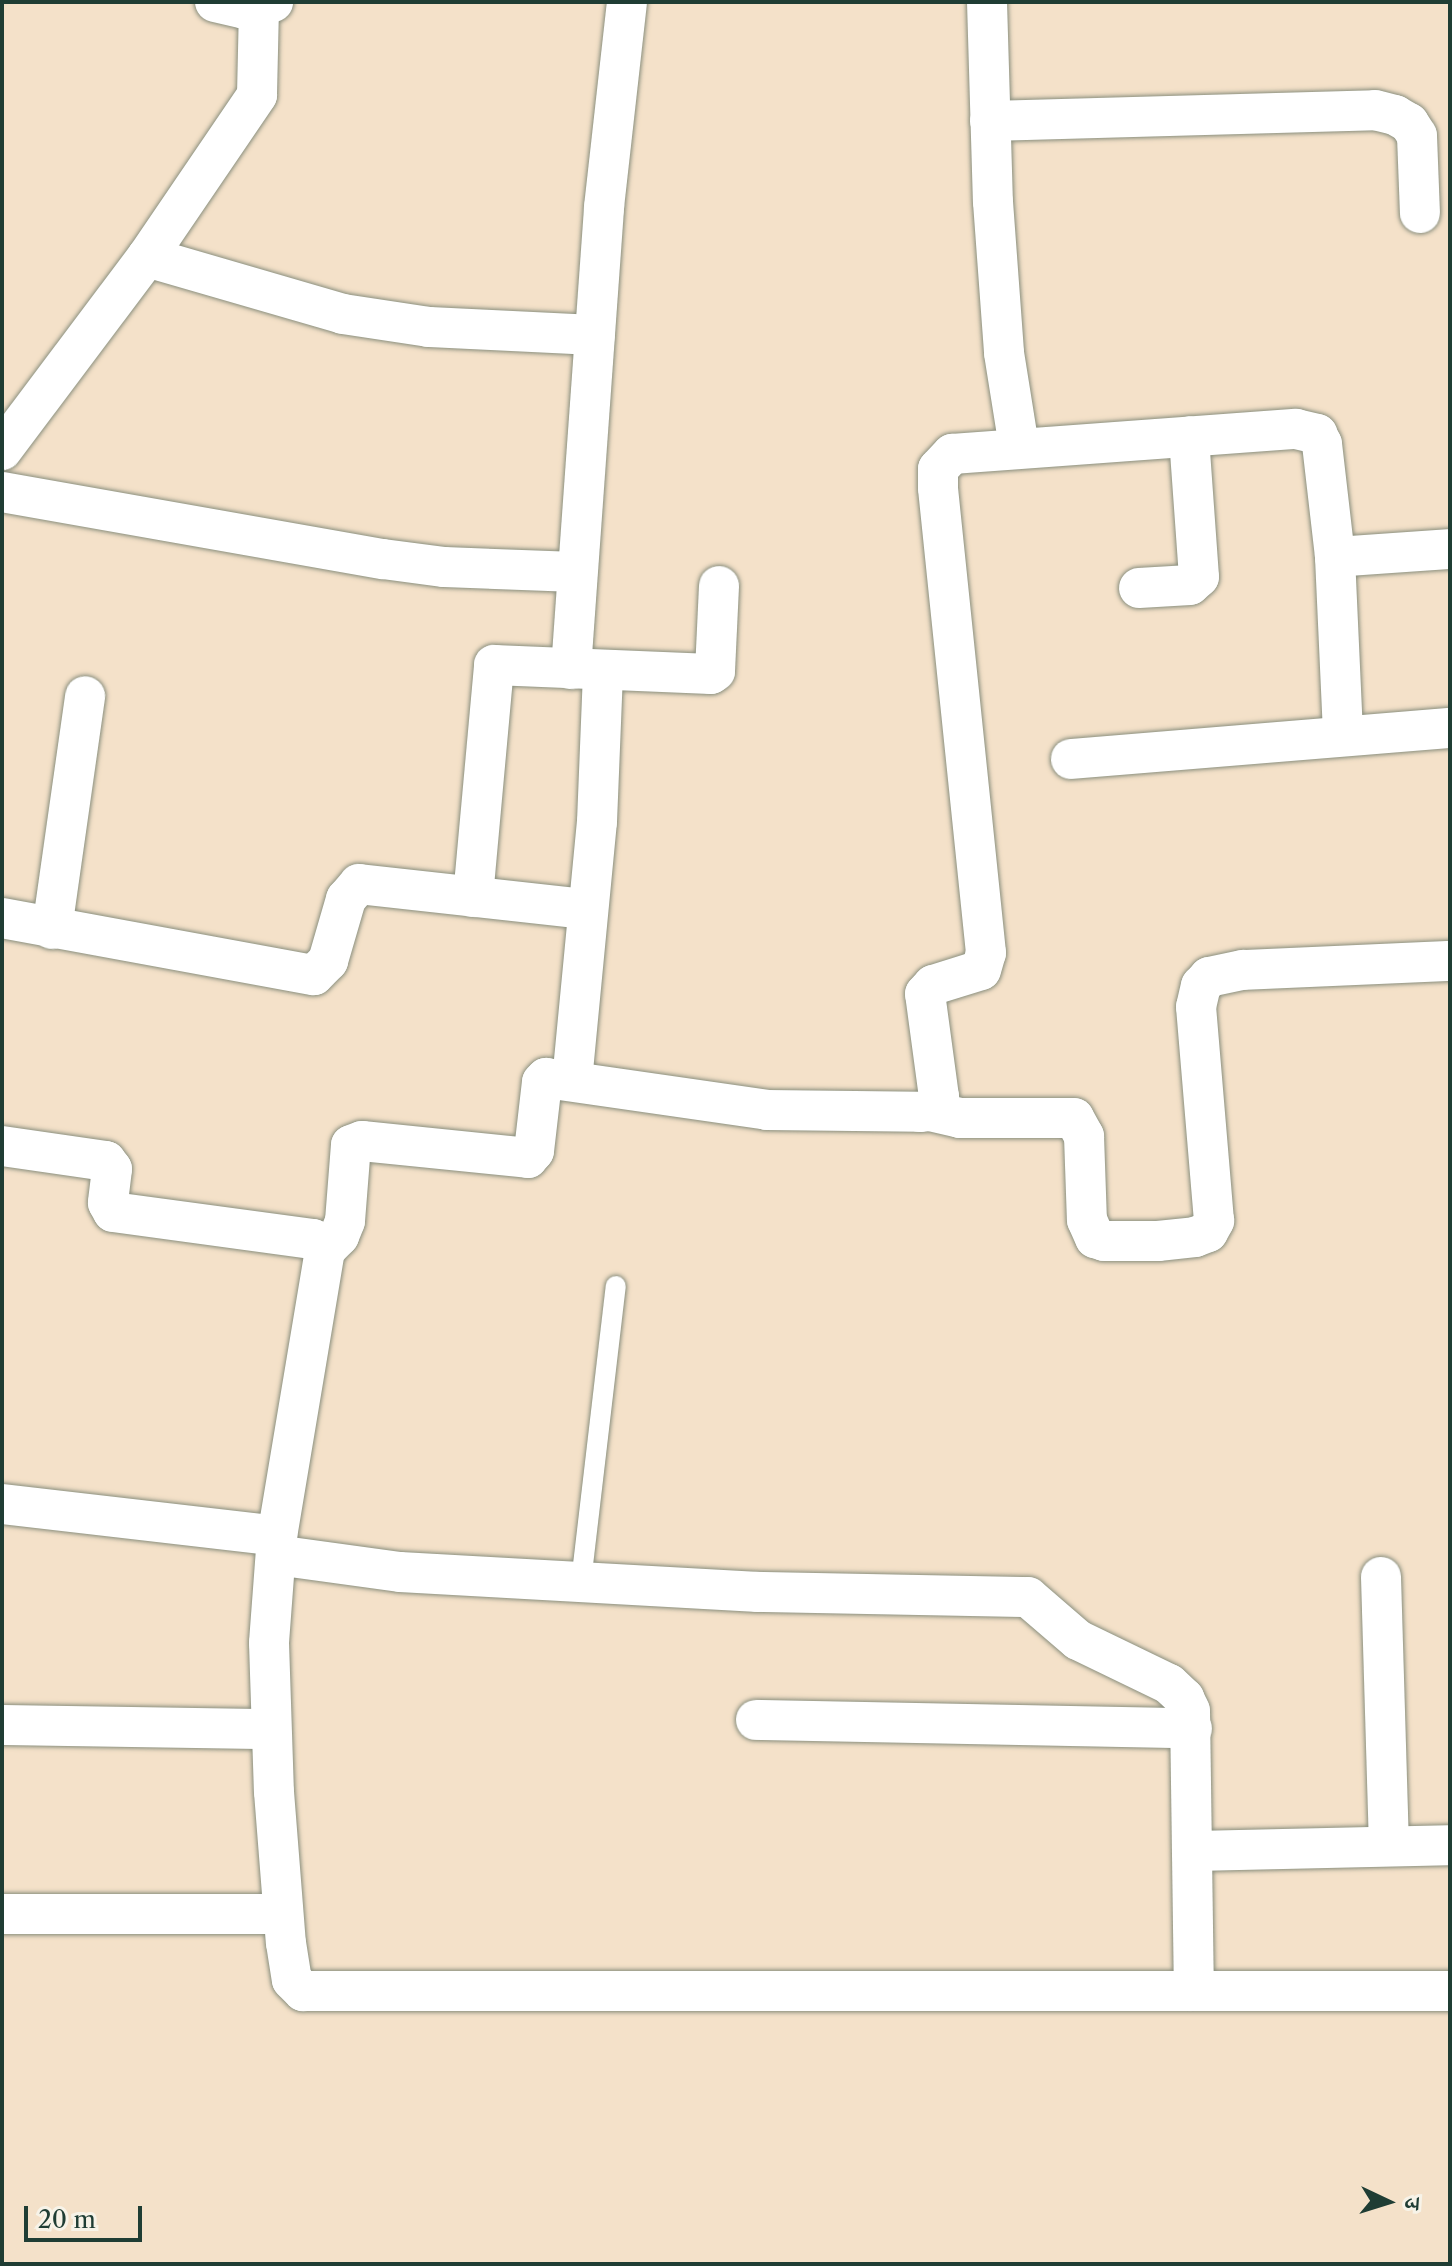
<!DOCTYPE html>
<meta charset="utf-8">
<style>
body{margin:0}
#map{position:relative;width:1452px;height:2266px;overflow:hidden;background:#f4e1c9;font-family:"Libre Caslon Text","Noto Serif Devanagari",serif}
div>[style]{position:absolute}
.roads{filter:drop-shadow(0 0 2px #8a8f7e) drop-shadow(0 0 2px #8a8f7e)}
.service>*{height:20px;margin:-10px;padding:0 10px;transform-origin:10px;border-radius:10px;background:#fff}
.minor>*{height:40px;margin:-20px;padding:0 20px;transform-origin:20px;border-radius:20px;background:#fff}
span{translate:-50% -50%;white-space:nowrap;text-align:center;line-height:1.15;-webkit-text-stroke:8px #f7f3e8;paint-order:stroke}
.frame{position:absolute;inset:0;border:4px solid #1f3d34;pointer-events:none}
.north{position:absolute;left:1348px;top:2162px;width:80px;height:80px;-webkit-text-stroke:6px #f7f3e8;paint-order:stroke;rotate:94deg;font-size:22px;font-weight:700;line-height:32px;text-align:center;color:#1f3d34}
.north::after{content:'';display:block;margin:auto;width:28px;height:36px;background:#1f3d34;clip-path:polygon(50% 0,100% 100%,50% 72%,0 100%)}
.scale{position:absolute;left:24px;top:2206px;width:118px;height:36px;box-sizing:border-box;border:4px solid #1f3d34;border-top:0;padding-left:10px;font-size:24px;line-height:28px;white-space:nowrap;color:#1f3d34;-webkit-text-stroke:6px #f7f3e8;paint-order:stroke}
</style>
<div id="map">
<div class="roads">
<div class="service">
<i style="left:581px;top:1582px;width:298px;rotate:-83.3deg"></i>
</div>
<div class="minor">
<i style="left:215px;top:2px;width:31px;rotate:13deg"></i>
<i style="left:245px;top:9px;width:29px;rotate:-14deg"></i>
<i style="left:987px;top:2px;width:200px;rotate:88.3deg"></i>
<i style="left:993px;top:202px;width:151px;rotate:85.8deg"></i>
<i style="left:1004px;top:353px;width:95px;rotate:80.9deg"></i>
<i style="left:990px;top:121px;width:385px;rotate:-1.6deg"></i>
<i style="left:1375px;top:110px;width:21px;rotate:14deg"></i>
<i style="left:1395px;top:115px;width:16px;rotate:30deg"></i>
<i style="left:1409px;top:123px;width:15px;rotate:58deg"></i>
<i style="left:1417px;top:136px;width:77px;rotate:87.8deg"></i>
<i style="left:147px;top:257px;width:204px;rotate:16.2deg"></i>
<i style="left:343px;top:314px;width:87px;rotate:8.6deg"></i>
<i style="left:429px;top:327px;width:166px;rotate:2.8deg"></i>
<i style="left:2px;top:450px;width:241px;rotate:-53.1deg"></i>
<i style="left:147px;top:257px;width:196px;rotate:-55.8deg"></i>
<i style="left:257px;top:95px;width:87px;rotate:-88.7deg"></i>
<i style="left:2px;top:492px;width:387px;rotate:10deg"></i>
<i style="left:383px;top:559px;width:62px;rotate:7.5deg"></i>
<i style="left:444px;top:567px;width:132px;rotate:2.2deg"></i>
<i style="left:1335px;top:557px;width:115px;rotate:-4deg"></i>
<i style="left:1139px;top:588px;width:51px;rotate:-3.4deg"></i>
<i style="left:1190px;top:585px;width:12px;rotate:-42deg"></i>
<i style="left:1199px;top:577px;width:141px;rotate:-94.1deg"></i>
<i style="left:571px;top:669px;width:463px;rotate:-85.9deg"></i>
<i style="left:604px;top:207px;width:206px;rotate:-83.6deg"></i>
<i style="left:1071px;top:759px;width:380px;rotate:-4.7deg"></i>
<i style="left:473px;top:897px;width:233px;rotate:-84.8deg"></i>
<i style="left:494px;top:665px;width:217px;rotate:2.4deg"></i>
<i style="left:711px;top:674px;width:5px;rotate:-37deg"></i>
<i style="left:715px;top:671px;width:85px;rotate:-87.3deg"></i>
<i style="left:2px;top:918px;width:317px;rotate:10.4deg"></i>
<i style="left:314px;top:975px;width:20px;rotate:-45deg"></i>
<i style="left:328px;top:961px;width:65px;rotate:-73.8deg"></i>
<i style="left:346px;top:899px;width:20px;rotate:-49deg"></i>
<i style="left:359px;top:884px;width:229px;rotate:6.3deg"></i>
<i style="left:52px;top:929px;width:235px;rotate:-81.9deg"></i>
<i style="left:572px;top:1081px;width:260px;rotate:-84.5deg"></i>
<i style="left:597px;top:822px;width:152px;rotate:-87.7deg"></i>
<i style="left:930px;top:1111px;width:31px;rotate:13deg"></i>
<i style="left:960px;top:1118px;width:114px"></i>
<i style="left:1074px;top:1118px;width:21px;rotate:61deg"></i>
<i style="left:1084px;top:1136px;width:84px;rotate:88deg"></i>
<i style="left:1087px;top:1220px;width:20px;rotate:66deg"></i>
<i style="left:1095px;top:1238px;width:9px;rotate:18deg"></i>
<i style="left:1104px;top:1241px;width:54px"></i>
<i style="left:1158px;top:1241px;width:37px;rotate:-6deg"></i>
<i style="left:1195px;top:1237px;width:14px;rotate:-21deg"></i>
<i style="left:1208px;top:1232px;width:13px;rotate:-61deg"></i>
<i style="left:1214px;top:1221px;width:215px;rotate:-94.8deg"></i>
<i style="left:1196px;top:1007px;width:22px;rotate:-77deg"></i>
<i style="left:1201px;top:986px;width:12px;rotate:-48deg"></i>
<i style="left:1209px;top:977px;width:35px;rotate:-12deg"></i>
<i style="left:1243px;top:970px;width:207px;rotate:-2.5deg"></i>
<i style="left:2px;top:1146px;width:105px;rotate:8.2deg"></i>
<i style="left:106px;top:1161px;width:10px;rotate:53deg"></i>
<i style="left:112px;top:1169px;width:34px;rotate:97deg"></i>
<i style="left:108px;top:1203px;width:10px;rotate:61deg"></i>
<i style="left:113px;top:1212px;width:202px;rotate:7.7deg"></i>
<i style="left:313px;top:1239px;width:16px;rotate:43deg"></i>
<i style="left:325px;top:1250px;width:290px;rotate:99.5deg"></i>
<i style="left:277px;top:1536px;width:107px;rotate:94.3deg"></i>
<i style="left:269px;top:1643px;width:149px;rotate:88.1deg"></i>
<i style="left:274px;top:1792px;width:151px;rotate:85.5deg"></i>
<i style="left:286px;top:1943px;width:37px;rotate:81deg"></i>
<i style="left:292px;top:1980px;width:16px;rotate:45deg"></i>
<i style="left:303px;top:1991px;width:1147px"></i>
<i style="left:325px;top:1250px;width:20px;rotate:-45deg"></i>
<i style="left:339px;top:1236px;width:16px;rotate:-68deg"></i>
<i style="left:345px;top:1221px;width:76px;rotate:-85.5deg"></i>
<i style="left:351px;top:1145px;width:12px;rotate:-20deg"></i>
<i style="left:362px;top:1141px;width:167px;rotate:5.8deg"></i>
<i style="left:528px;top:1158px;width:9px;rotate:-49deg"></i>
<i style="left:534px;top:1151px;width:69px;rotate:-83.4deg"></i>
<i style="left:542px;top:1082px;width:6px;rotate:-45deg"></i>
<i style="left:546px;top:1078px;width:223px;rotate:8.2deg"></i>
<i style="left:767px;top:1110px;width:153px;rotate:0.7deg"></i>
<i style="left:920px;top:1112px;width:10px;rotate:-6deg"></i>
<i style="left:930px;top:1111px;width:9px;rotate:-49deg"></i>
<i style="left:936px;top:1104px;width:8px;rotate:-67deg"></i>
<i style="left:939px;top:1097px;width:104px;rotate:-97.7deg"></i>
<i style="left:925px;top:994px;width:12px;rotate:-48deg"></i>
<i style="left:933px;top:985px;width:50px;rotate:-17.4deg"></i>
<i style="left:981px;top:970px;width:18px;rotate:-74deg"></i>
<i style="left:986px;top:953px;width:467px;rotate:-95.9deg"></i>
<i style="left:938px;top:488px;width:19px;rotate:-90deg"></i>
<i style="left:938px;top:469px;width:21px;rotate:-47deg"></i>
<i style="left:952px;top:454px;width:345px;rotate:-4.2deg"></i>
<i style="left:1296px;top:429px;width:22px;rotate:13deg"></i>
<i style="left:1317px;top:434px;width:11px;rotate:63deg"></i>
<i style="left:1322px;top:444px;width:114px;rotate:83.4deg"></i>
<i style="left:1335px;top:557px;width:179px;rotate:87.4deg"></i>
<i style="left:2px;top:1504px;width:277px;rotate:6.6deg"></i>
<i style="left:276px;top:1555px;width:125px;rotate:7.8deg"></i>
<i style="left:400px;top:1572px;width:359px;rotate:3.2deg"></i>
<i style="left:758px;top:1592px;width:270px;rotate:1.1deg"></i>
<i style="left:1028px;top:1597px;width:66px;rotate:40.7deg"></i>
<i style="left:1078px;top:1640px;width:101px;rotate:25.8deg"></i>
<i style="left:1169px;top:1684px;width:21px;rotate:43deg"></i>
<i style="left:1184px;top:1698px;width:14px;rotate:65deg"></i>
<i style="left:1190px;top:1711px;width:280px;rotate:89.2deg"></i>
<i style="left:1381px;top:1577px;width:269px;rotate:88.3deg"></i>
<i style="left:756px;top:1720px;width:436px;rotate:1.1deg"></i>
<i style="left:2px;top:1725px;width:269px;rotate:0.9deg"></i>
<i style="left:1193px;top:1851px;width:257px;rotate:-1.3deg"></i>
<i style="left:2px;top:1914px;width:281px"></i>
</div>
</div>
<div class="frame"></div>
<div class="north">उ</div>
<div class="scale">20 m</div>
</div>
